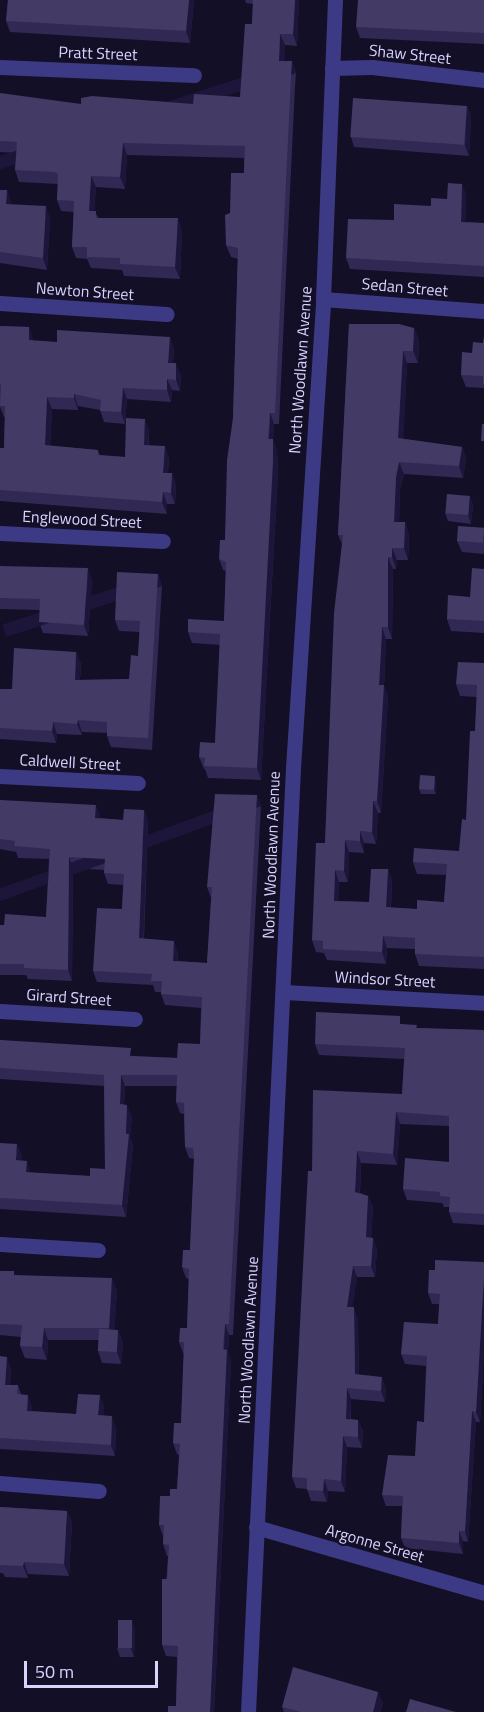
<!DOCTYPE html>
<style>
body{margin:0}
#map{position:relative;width:484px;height:1712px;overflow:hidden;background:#130f26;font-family:"Titillium Web",sans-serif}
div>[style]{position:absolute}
.street>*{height:15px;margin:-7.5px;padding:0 7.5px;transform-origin:7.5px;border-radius:7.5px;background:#3d3a85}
.wall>*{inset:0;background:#312854}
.shaded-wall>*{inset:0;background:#1d163a;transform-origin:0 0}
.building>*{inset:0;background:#433a66;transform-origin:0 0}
span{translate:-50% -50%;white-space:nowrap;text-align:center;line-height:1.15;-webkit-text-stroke:4.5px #130f26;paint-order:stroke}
.street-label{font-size:16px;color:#d9d4ff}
.scale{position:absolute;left:24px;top:1661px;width:134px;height:27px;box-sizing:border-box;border:3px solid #d9d4ff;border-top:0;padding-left:8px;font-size:18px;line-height:21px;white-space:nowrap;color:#d9d4ff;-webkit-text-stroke:4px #130f26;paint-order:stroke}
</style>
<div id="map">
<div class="street">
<i style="left:0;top:67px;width:194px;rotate:2.4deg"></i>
<i style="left:332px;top:68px;width:40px;rotate:-1.4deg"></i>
<i style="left:372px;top:67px;width:113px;rotate:6.6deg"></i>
<i style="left:323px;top:299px;width:161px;rotate:4.3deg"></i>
<i style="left:0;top:303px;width:167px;rotate:3.8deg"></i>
<i style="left:0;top:533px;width:163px;rotate:2.8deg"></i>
<i style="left:0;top:776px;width:138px;rotate:2.9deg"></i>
<i style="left:284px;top:992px;width:200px;rotate:3.1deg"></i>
<i style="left:0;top:1011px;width:135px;rotate:3.4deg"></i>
<i style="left:0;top:1244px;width:98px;rotate:3.5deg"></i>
<i style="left:0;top:1483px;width:99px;rotate:4.6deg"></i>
<i style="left:256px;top:1527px;width:237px;rotate:16.1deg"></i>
<i style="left:248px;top:1712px;width:945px;rotate:-87.27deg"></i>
<i style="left:293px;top:768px;width:470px;rotate:-86.3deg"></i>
<i style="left:323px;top:299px;width:299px;rotate:-87.7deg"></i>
</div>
<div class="wall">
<i style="clip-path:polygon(8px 0,194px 0,190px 43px,10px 32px,6px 21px)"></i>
<i style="clip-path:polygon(245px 0,299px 0,297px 46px,285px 45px,284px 61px,292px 61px,296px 73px,295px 87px,279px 424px,274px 424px,273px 440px,277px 451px,278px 473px,261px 780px,208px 778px,205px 769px,204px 769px,199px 757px,215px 743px,220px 645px,192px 643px,188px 632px,224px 621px,226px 571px,223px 570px,219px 559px,225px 540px,233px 418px,238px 259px,231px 257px,226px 245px,230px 213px,244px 173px,244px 158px,127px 155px,125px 189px,96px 187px,94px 211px,99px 218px,182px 230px,180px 279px,124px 276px,122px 270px,91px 268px,87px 259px,76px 258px,72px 247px,74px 212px,61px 211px,57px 200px,58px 184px,19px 182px,15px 170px,16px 153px,0 152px,0 101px,81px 104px,193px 104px,240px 97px,252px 24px,253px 4px,246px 3px)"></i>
<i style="clip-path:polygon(484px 0,484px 44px,360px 38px,356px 27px)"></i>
<i style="clip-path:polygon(467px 106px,471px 116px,469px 156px,354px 147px,351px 137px)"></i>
<i style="clip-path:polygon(462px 184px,466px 196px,465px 222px,484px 223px,484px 277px,350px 269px,346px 258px,394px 220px,447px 199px)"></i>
<i style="clip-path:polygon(0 190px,7px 190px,11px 204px,50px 218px,47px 270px,0 263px)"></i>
<i style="clip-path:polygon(349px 324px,414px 328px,419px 340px,418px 363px,407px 363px,403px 439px,462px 447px,466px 459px,463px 478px,404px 474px,400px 489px,399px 522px,405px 522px,409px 534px,408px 560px,397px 560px,396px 569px,393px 569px,392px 639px,386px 639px,385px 663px,384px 685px,388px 697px,381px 813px,378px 813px,376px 844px,364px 843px,364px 853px,349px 852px,348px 882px,339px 882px,338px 901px,369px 902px,388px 869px,392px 881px,391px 908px,417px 909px,444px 902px,446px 875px,417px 874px,413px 862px,459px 851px,466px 820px,475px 731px,477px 697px,460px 696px,456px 684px,484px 663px,484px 969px,419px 966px,415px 954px,415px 949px,387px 948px,386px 964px,327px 960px,324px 953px,316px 952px,312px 940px,325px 843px,342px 544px,338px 535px)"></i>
<i style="clip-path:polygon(0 326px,29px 327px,33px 341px,174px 348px,173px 363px,181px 375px,180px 391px,172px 390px,171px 402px,127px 399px,125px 424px,104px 422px,100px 410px,78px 406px,78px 410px,52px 409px,50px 446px,98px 450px,100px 455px,125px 457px,149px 430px,149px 445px,169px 458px,168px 473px,172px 473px,176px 485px,175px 504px,167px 504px,167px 514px,0 501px,0 448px,4px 448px,5px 417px,4px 417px,0 407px)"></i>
<i style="clip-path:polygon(484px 336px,484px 388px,466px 387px,461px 375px,472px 353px,483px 343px)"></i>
<i style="clip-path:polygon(473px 504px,471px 524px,448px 521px,445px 513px)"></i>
<i style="clip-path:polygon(484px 528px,484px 554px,462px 552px,457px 541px)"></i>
<i style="clip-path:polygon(0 566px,92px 579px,88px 636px,43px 633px,39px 622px,40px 610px,0 609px)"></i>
<i style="clip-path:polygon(484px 569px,484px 633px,451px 631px,447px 619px,470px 597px)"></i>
<i style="clip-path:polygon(158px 574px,162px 586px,152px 750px,111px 747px,107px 736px,107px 733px,82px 732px,82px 735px,57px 734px,56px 743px,0 739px,0 689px,12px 689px,76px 652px,81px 664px,80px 680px,129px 679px,138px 656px,140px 632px,119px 631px,115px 620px)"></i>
<i style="clip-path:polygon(436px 781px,436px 794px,421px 794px,419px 789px)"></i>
<i style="clip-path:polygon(257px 795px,261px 806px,233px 1335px,229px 1335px,228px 1352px,231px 1361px,214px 1712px,168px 1712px,176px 1706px,177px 1657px,166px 1656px,162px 1645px,168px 1556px,167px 1556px,163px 1544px,163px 1536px,159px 1525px,170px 1496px,177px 1489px,179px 1455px,177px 1454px,173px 1443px,181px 1423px,184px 1353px,183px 1353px,179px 1342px,187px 1328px,189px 1279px,186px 1278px,182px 1267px,190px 1250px,194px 1159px,189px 1158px,185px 1147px,184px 1114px,180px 1113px,176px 1102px,177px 1086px,125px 1086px,124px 1104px,132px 1116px,130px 1138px,133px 1145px,126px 1217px,0 1209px,0 1143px,22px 1155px,21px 1160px,31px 1173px,90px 1176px,105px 1169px,104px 1086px,0 1079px,0 1040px,134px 1056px,177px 1058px,200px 1044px,201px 1008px,165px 1005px,161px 994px,161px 992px,155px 992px,153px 985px,97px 982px,93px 971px,122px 909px,123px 885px,108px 884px,104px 873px,104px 870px,73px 868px,72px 981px,28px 979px,26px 975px,0 975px,0 925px,4px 925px,46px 917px,49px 859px,18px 858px,16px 852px,0 849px,0 800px,100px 816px,100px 818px,123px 820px,144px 810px,148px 821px,144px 939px,178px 952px,178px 961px,207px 963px,211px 898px,207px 887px)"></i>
<i style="clip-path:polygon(403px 1024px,418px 1028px,484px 1030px,484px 1225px,453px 1223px,449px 1212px,449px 1207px,444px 1207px,442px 1203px,407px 1200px,403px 1189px,449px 1162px,449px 1126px,400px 1124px,397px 1165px,361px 1163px,360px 1193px,368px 1196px,373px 1207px,371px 1238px,373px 1238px,377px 1249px,375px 1277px,357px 1277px,352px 1307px,358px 1319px,359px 1375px,386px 1388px,385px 1402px,351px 1399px,351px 1419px,358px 1420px,363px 1431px,362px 1448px,347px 1447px,345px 1492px,328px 1491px,327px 1502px,311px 1501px,307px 1489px,296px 1488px,292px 1477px,312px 1171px,402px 1094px,404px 1059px,319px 1055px,315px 1044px)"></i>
<i style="clip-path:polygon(484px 1262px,484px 1352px,480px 1422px,476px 1422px,468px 1542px,463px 1541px,463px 1554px,405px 1548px,401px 1538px,402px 1506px,386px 1506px,382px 1495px,415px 1456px,424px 1422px,426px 1366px,405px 1364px,401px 1354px,438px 1324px,439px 1304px,432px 1304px,428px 1293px,435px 1270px)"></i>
<i style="clip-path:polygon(0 1271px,16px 1275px,117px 1290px,114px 1330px,118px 1330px,123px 1343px,121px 1364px,102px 1363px,98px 1351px,99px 1340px,48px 1340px,47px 1360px,25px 1358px,20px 1346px,21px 1337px,0 1335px)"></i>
<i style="clip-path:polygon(0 1356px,11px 1368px,10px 1385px,18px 1385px,21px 1394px,32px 1406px,31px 1411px,76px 1414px,104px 1406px,103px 1415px,116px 1427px,115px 1456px,0 1449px)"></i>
<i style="clip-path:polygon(0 1507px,67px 1511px,72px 1523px,69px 1576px,28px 1574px,28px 1578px,5px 1577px,3px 1573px,0 1573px)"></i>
<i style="clip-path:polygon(135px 1629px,134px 1657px,120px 1657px,117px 1648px)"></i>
<i style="clip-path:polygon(378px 1692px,383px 1704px,380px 1712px,284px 1712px,282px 1707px)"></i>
</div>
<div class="shaded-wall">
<i style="clip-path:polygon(189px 0,194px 0,190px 43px,186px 31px)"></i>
<i style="clip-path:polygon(295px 0,299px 0,297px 46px,293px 34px)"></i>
<i style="clip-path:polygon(280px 34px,285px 45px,284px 72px,279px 61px)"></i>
<i style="left:292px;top:61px;width:13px;height:352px;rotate:72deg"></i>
<i style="clip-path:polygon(467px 106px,471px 116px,469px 156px,465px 146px)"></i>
<i style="clip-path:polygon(123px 143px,127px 155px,125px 189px,120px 177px)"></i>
<i style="clip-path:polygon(91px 176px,96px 187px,93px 222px,89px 211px)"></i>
<i style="clip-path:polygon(462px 184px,466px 196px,465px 234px,461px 222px)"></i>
<i style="clip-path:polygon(7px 190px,11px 202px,10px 215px,6px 204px)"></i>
<i style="clip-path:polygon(46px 206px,50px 218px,47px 270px,43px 258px)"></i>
<i style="clip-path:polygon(178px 218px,182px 230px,180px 279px,175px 267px)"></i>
<i style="clip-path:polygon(29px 327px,33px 339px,33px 352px,29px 340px)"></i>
<i style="clip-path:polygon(414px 328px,419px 340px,418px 363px,413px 351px)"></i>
<i style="clip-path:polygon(170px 337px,174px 348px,172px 375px,168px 363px)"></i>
<i style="clip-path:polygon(403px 351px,407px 363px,403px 450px,398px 438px)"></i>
<i style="clip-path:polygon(176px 363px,181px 375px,180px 391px,176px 380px)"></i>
<i style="clip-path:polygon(167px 379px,172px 390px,171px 402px,167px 390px)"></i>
<i style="clip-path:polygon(123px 388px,127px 399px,125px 424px,121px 412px)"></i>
<i style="clip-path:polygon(74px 394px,78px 406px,78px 410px,74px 398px)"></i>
<i style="clip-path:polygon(47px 397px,52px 409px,49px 457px,45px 445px)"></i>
<i style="clip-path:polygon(270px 413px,274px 424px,273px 440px,277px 451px,278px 473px,261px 780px,257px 768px)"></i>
<i style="clip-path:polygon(145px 419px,149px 430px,148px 456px,144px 445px)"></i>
<i style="clip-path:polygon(165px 446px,169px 458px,167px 485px,163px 473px)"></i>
<i style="clip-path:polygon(462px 447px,466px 459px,463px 478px,459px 466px)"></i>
<i style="clip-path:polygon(399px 462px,404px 474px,400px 489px,399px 534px,394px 522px,396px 477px)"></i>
<i style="clip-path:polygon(172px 473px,176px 485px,175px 504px,171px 493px)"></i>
<i style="clip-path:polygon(163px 492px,167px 504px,167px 514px,162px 502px)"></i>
<i style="clip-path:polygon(470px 496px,473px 504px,471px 524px,468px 515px)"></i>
<i style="clip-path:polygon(405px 522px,409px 534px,408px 560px,404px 548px)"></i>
<i style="clip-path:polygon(392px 548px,397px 560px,396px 569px,392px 557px)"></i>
<i style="clip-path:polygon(388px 557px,393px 569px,392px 639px,388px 627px)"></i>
<i style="clip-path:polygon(88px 568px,92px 579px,88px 636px,84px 625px)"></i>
<i style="left:158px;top:574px;width:13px;height:164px;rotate:72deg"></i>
<i style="clip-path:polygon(382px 627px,386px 639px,384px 685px,388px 697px,381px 813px,377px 801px,379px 685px)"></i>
<i style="clip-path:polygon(76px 652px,81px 664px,79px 691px,75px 680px)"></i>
<i style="clip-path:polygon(78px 720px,82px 732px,82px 735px,77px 724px)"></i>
<i style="clip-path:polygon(53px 722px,57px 734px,56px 743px,52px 731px)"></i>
<i style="clip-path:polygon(435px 776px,436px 781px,436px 794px,434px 790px)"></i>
<i style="left:257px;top:795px;width:12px;height:530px;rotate:70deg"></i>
<i style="clip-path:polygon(373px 801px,378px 813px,376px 844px,372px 832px)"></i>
<i style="clip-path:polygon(96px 805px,100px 816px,99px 829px,95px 818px)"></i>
<i style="clip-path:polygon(144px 810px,148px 821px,143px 949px,139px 938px)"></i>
<i style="clip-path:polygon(360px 831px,364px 843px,364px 853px,360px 841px)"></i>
<i style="clip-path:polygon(345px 840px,349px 852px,348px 882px,344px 871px)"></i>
<i style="clip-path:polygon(69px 857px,73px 868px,72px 981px,68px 970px)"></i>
<i style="clip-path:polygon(388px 869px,392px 881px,390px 919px,386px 907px)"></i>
<i style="clip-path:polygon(335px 870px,339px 882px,338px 912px,334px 901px)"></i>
<i style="clip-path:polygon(383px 936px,387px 948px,386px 964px,382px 952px)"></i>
<i style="clip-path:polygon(174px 941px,178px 952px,177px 972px,173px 961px)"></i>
<i style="clip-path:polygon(121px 1075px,125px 1086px,124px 1115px,120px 1104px)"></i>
<i style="clip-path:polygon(127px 1105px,132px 1116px,130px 1138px,133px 1145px,126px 1217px,122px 1205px)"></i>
<i style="clip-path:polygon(396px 1112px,400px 1124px,397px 1165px,393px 1154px)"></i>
<i style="clip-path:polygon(17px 1144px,22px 1155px,20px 1171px,16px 1160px)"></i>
<i style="clip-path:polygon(357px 1151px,361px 1163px,359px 1203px,355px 1192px)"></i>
<i style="clip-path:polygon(27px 1161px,31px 1172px,30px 1184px,26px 1172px)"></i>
<i style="clip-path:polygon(368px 1196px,373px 1207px,371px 1249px,366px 1237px)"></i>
<i style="clip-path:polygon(373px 1238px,377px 1249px,375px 1277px,371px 1266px)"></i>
<i style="clip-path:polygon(353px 1266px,357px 1277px,351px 1318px,347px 1307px)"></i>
<i style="clip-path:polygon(484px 1277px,484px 1352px,480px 1422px,476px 1412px)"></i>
<i style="clip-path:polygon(112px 1278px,117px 1290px,114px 1340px,109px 1328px)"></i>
<i style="clip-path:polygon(354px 1307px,358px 1319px,359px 1386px,355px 1374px)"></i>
<i style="clip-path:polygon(225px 1324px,229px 1335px,228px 1352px,231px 1361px,214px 1712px,210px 1712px)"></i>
<i style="clip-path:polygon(44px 1328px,48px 1340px,47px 1360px,42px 1347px)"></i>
<i style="clip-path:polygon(118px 1330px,123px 1343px,121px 1364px,117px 1352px)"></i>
<i style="clip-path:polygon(7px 1357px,11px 1368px,9px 1396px,5px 1385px)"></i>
<i style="clip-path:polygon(382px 1377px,386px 1388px,385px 1402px,381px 1391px)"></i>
<i style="clip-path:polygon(347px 1388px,351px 1399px,350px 1430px,346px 1419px)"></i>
<i style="clip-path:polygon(28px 1395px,32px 1406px,31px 1422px,27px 1411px)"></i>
<i style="clip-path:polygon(100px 1395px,104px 1406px,103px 1426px,98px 1415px)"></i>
<i style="clip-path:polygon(472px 1411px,476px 1422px,468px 1542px,465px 1531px)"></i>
<i style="clip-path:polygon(112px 1416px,116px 1427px,115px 1456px,111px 1445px)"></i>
<i style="clip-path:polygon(358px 1420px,363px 1431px,362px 1448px,358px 1437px)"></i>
<i style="clip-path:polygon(343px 1436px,347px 1447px,345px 1492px,341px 1481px)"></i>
<i style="clip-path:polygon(324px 1479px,328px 1491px,327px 1502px,323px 1491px)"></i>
<i style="clip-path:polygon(67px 1511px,72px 1523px,69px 1576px,64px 1564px)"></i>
<i style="clip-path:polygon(459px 1531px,463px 1541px,463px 1554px,459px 1543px)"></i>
<i style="clip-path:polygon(24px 1562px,28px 1574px,28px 1578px,23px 1566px)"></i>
<i style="clip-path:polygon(132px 1620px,135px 1629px,134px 1657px,131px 1649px)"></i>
<i style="clip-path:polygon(378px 1692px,383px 1704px,380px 1712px,373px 1712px)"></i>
</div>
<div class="building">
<i style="clip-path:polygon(8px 0,189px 0,186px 31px,6px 21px)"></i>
<i style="clip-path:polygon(253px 0,295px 0,293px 34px,280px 34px,279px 61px,292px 61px,291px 76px,275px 413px,270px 413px,268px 439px,273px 439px,273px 462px,257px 768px,204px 766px,205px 758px,199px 757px,200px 742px,215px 743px,220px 634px,188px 632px,188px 619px,224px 621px,226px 562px,219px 559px,220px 540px,225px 540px,227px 460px,233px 418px,238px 248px,226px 245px,225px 215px,230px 213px,231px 173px,244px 173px,245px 146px,123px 143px,120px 177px,91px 176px,89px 211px,96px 211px,96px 218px,178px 218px,175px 267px,120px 264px,120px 258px,87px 257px,87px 247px,72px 247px,74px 201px,57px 200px,58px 174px,55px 172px,15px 170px,17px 142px,0 141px,0 93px,81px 104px,81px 98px,92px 96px,193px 104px,194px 94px,240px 97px,245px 24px,252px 24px)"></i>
<i style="clip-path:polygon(358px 0,484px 0,484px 33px,356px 27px)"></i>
<i style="left:353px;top:98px;width:114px;height:39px;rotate:4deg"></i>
<i style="clip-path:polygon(448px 183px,462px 184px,461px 222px,484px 223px,484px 266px,346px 258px,348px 219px,394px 220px,394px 204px,431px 206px,431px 198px,447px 199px)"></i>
<i style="clip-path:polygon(0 190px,7px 190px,6px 204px,46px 206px,43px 258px,0 252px)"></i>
<i style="clip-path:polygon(349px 324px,399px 324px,414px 328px,413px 351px,403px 351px,398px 438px,462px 447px,459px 466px,399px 462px,396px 477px,394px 522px,405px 522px,404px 548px,392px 548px,392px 557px,388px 557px,388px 627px,382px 627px,381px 651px,379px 685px,384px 685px,377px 801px,373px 801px,372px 832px,360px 831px,360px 841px,345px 840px,344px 871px,335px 870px,334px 901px,369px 902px,371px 869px,388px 869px,386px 907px,417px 909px,417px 900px,444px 902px,447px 864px,413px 862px,414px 848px,459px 851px,462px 819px,466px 820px,470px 731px,475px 731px,477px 685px,456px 684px,458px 662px,484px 663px,484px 957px,415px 954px,415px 938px,383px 936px,382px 952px,323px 949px,323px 941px,312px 940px,316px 843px,325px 843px,334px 613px,343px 535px,338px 535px)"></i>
<i style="clip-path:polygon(0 326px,29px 327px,29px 340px,57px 342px,57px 330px,170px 337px,168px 363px,176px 363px,176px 380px,167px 379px,167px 390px,123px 388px,121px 412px,100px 411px,101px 400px,74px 394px,74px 398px,47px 397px,45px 445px,98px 450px,98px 455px,125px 457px,126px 418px,145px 419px,144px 445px,165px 446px,163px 473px,172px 473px,171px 493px,163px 492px,162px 502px,0 490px,0 448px,4px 448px,5px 406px,0 406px,1px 384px,0 384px)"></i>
<i style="clip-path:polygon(484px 336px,484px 384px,483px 384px,483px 376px,461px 375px,462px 352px,472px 353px,473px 342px,483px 343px)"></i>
<i style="clip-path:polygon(482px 424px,484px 424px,484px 441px,481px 441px)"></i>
<i style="left:447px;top:494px;width:23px;height:19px;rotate:5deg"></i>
<i style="left:458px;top:526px;width:26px;height:15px;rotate:4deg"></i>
<i style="clip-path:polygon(0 566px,88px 568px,84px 625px,39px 622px,40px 599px,0 598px)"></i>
<i style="clip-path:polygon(472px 568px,484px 569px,484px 621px,447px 619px,448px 595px,470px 597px)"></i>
<i style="clip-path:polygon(117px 572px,158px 574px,148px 738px,107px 736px,107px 722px,78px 720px,77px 724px,53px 722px,52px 731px,0 728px,0 689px,12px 689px,14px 648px,76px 652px,75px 680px,129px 679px,131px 655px,138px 656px,140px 621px,115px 620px)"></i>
<i style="left:420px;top:775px;width:15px;height:14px;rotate:4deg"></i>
<i style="clip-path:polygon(215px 794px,257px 795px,229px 1324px,225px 1324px,223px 1349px,227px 1350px,210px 1712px,168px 1712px,168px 1706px,176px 1706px,178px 1646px,162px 1645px,162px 1579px,167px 1579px,169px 1545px,163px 1544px,164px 1525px,159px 1525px,160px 1496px,170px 1496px,170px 1489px,177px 1489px,180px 1444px,173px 1443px,174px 1423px,181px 1423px,184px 1342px,179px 1342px,180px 1328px,187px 1328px,189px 1269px,182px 1267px,183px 1250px,190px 1250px,194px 1158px,193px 1148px,185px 1147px,184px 1103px,176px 1102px,177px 1075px,121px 1075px,120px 1104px,127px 1105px,126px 1134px,129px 1134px,122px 1205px,0 1198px,0 1143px,17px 1144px,16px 1160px,27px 1161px,26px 1172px,90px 1176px,90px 1168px,105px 1169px,104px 1075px,0 1068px,0 1040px,131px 1048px,130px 1056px,177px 1058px,178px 1043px,200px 1044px,202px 997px,161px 994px,162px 981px,151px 981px,152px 974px,93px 971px,97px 908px,122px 909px,124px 874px,104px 873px,105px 859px,69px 857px,68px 970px,24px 968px,24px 964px,0 964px,0 925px,4px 925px,5px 914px,46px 917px,50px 849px,14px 846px,15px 841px,0 839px,0 800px,96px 805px,95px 818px,123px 820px,124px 809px,144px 810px,139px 938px,174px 941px,173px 961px,207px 963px,212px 887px,207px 887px)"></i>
<i style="clip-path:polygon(316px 1012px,400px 1016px,400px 1024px,417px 1025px,416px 1028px,484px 1030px,484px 1214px,449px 1212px,450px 1197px,440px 1196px,440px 1192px,403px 1189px,405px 1158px,449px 1162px,449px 1116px,396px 1112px,393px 1154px,357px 1151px,355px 1192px,368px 1196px,366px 1237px,373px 1238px,371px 1266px,353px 1266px,347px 1307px,354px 1307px,355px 1374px,382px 1377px,381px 1391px,347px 1388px,346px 1419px,358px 1420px,358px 1437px,343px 1436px,341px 1481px,324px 1479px,323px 1491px,307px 1490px,307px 1478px,292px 1477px,308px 1171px,312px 1171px,313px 1090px,402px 1094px,405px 1048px,315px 1044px)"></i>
<i style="clip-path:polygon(435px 1260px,484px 1262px,484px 1277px,476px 1412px,472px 1411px,465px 1531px,459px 1531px,459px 1543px,401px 1538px,403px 1496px,382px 1495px,388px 1455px,415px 1456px,417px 1421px,424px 1422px,427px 1356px,401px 1354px,404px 1322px,438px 1324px,440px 1294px,428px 1293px,429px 1270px,435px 1270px)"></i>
<i style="clip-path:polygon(0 1271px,14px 1271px,14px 1275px,112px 1278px,109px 1328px,44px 1328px,42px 1347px,20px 1346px,22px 1325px,0 1324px)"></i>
<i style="left:99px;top:1329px;width:19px;height:22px;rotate:3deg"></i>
<i style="clip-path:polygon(0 1356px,7px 1357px,5px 1385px,18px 1385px,17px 1394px,28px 1395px,27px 1411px,76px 1414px,78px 1394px,100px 1395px,98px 1415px,112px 1416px,111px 1445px,0 1438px)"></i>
<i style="clip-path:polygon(0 1507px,67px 1511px,64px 1564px,24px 1562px,23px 1566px,0 1565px)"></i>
<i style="left:118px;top:1620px;width:14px;height:28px"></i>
<i style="clip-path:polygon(293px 1667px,378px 1692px,373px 1712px,301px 1712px,282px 1707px)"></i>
<i style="clip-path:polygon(410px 1699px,456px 1712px,406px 1712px)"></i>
</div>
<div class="street-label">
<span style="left:98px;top:53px;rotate:2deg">Pratt Street</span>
<span style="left:410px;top:54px;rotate:6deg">Shaw Street</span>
<span style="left:405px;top:287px;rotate:5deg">Sedan Street</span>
<span style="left:85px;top:291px;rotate:4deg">Newton Street</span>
<span style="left:300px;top:370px;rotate:-86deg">North Woodlawn Avenue</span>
<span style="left:82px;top:519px;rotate:3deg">Englewood Street</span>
<span style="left:70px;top:762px;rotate:3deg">Caldwell Street</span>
<span style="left:271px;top:855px;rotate:-88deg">North Woodlawn Avenue</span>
<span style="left:385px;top:979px;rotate:3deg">Windsor Street</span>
<span style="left:69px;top:997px;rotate:4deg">Girard Street</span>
<span style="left:248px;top:1340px;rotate:-87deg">North Woodlawn Avenue</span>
<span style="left:375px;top:1543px;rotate:16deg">Argonne Street</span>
</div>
<div class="scale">50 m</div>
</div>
